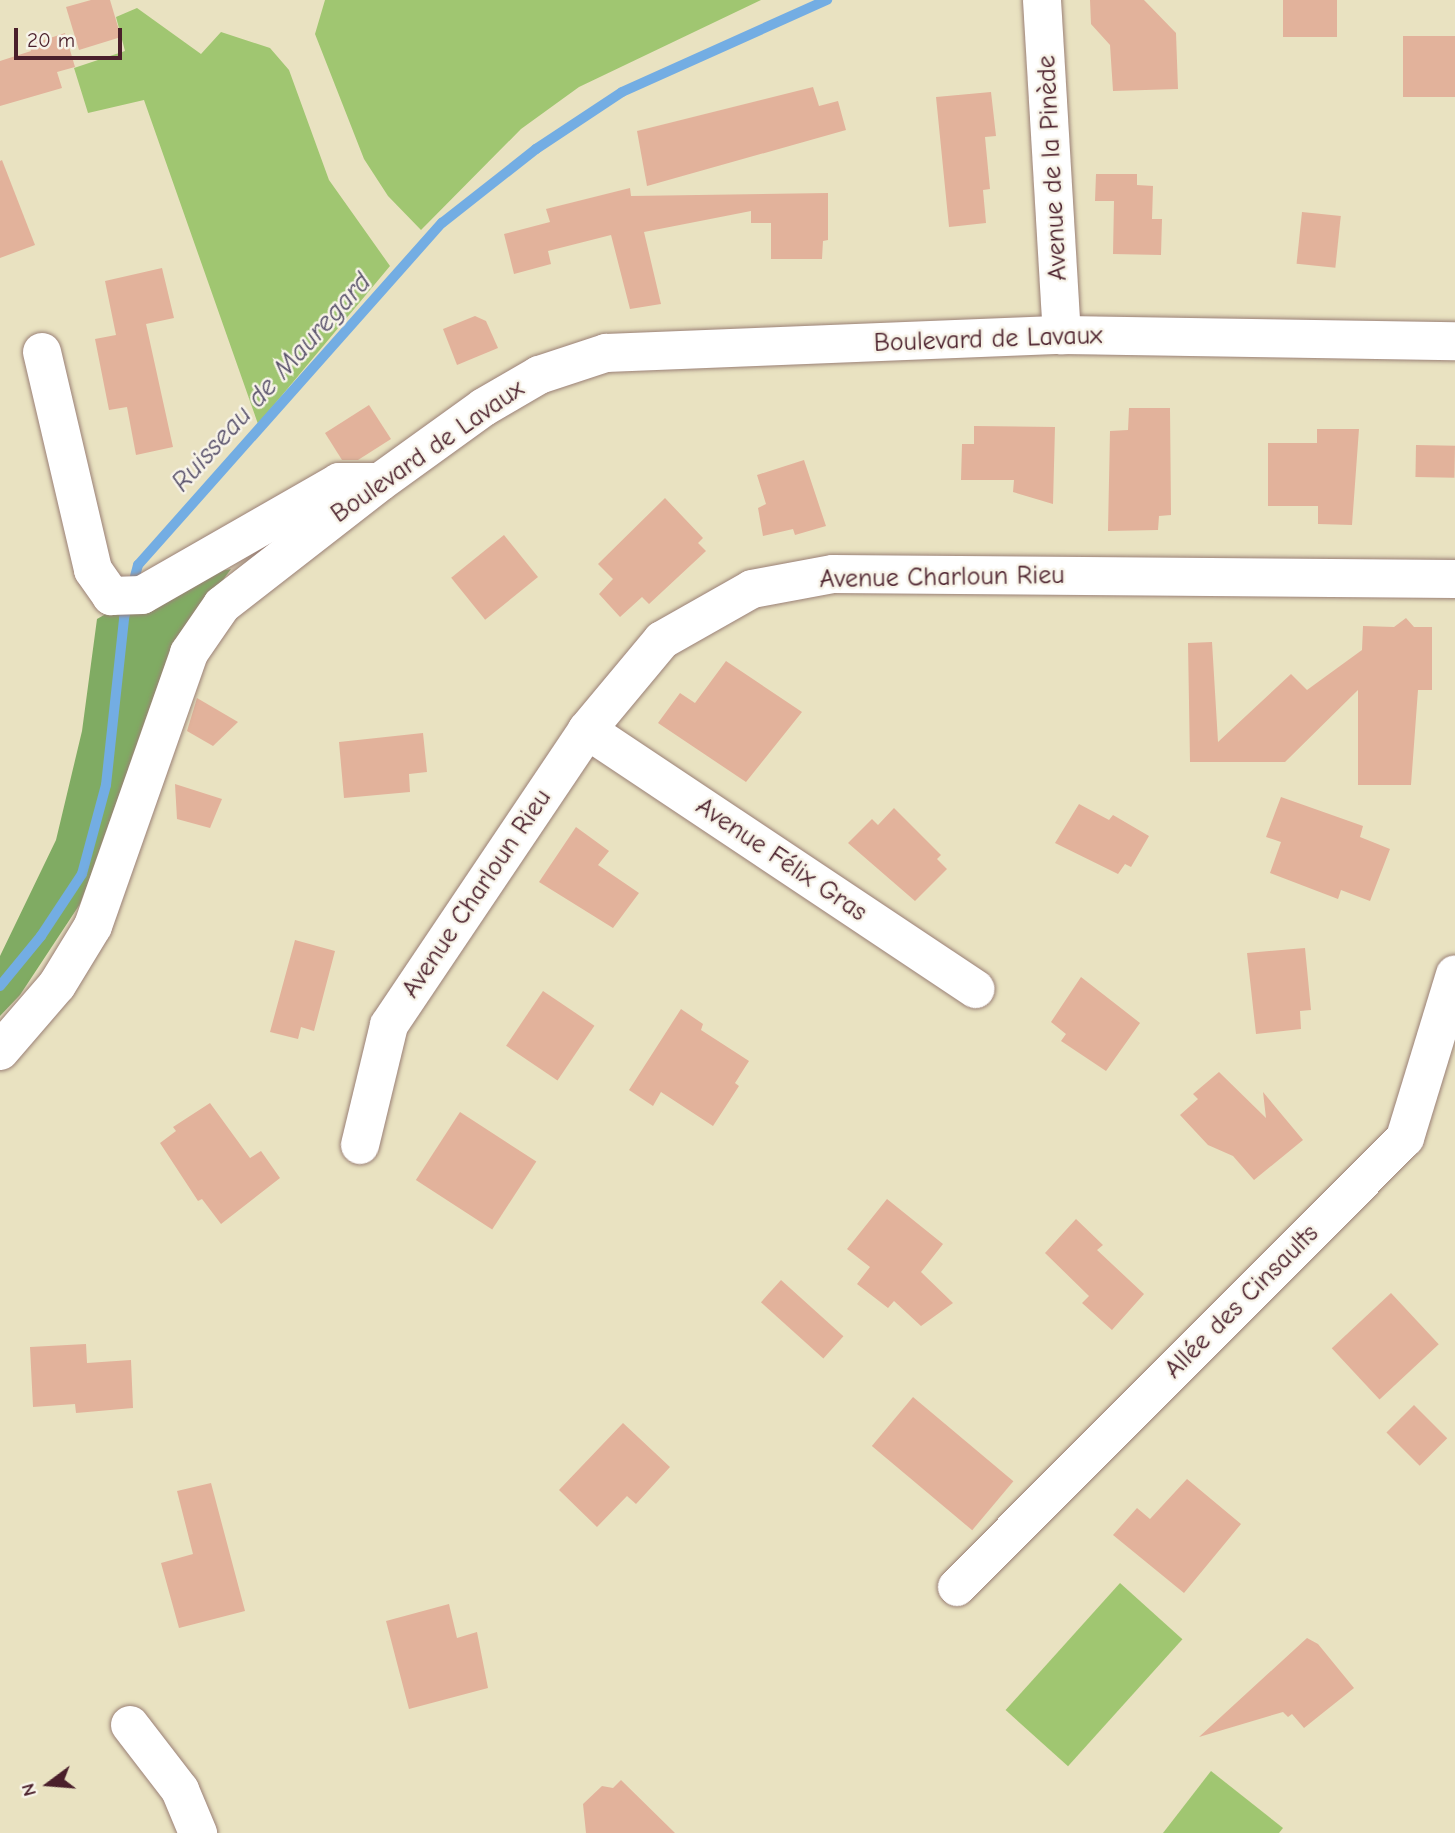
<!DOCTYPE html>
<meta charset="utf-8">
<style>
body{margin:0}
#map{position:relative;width:1455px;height:1833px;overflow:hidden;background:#e9e2c1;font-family:"Comic Neue",sans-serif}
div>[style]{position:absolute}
.green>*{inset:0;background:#a0c671;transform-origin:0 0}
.forest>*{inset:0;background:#80ab63}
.stream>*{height:10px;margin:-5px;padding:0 5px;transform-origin:5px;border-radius:5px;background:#73ade3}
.building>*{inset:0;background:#e2b29b;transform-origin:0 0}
.roads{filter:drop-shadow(0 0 2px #9a8076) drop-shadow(0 0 2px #9a8076)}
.minor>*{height:38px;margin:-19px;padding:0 19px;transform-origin:19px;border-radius:19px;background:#fff}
span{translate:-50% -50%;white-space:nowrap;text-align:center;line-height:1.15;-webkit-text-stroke:5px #f7f3e8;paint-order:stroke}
.street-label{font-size:26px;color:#4a1f2b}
.water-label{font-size:28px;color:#58516b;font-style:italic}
.north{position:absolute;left:14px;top:1749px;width:70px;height:70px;-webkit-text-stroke:5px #f7f3e8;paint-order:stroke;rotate:254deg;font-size:19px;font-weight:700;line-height:28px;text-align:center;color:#4a1f2b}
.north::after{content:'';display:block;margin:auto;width:24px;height:32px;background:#4a1f2b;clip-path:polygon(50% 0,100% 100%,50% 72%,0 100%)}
.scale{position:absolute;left:14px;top:28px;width:108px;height:32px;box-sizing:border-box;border:4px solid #4a1f2b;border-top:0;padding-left:9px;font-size:21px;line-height:24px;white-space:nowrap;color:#4a1f2b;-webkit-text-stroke:5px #f7f3e8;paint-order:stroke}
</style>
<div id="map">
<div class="green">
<i style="clip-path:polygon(325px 0,761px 0,579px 87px,521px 129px,421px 230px,388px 196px,364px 159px,315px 34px)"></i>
<i style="clip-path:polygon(137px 8px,201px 54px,221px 32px,270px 48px,289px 70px,329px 180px,390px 266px,258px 424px,144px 100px,88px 113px,74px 68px,125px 51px,116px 17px)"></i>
<i style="left:1120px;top:1583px;width:84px;height:171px;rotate:42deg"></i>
<i style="clip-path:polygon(1211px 1771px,1283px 1828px,1279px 1833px,1163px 1833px)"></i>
</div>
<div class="forest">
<i style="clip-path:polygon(231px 569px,181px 637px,80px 904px,20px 995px,0 1016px,0 956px,56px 840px,82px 731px,97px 619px,162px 582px)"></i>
</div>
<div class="stream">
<i style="left:0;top:986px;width:65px;rotate:-50.6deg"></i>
<i style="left:41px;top:936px;width:74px;rotate:-56.5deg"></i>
<i style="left:82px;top:874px;width:92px;rotate:-74.9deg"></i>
<i style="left:106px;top:785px;width:168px;rotate:-83.8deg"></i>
<i style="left:124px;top:618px;width:55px;rotate:-75.2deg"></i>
<i style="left:138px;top:565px;width:458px;rotate:-48.4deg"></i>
<i style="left:442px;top:223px;width:120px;rotate:-38.2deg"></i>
<i style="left:536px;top:149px;width:103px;rotate:-33.5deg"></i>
<i style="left:622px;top:92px;width:225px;rotate:-24.2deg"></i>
</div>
<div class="building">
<i style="clip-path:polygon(91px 0,110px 0,121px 37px,79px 50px,66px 7px)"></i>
<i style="clip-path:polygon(1090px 0,1144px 0,1176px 33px,1178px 89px,1113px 91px,1110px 45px,1091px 24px)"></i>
<i style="left:1283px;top:0;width:54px;height:37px"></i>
<i style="clip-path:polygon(65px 33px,75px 67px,57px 72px,62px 88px,0 106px,0 61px,31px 51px,29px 45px)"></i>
<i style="left:1455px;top:36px;width:61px;height:52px;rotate:90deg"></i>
<i style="clip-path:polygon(813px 87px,819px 106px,838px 101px,846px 130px,647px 186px,637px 131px)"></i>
<i style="clip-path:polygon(991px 92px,996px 136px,985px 137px,990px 189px,983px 190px,986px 223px,949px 227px,936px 97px)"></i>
<i style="clip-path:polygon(2px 160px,35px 245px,0 258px,0 161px)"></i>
<i style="clip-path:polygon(1096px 174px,1137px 174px,1137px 185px,1153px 186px,1152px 219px,1162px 219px,1161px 255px,1113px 254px,1114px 201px,1095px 201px)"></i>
<i style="clip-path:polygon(630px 188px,631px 196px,828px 193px,828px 240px,823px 241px,822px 259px,771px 259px,771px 223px,751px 223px,751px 211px,644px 232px,661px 304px,630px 309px,611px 235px,548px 251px,551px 264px,514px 274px,504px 234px,550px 222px,546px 209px)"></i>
<i style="left:1302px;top:212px;width:39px;height:52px;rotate:6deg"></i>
<i style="clip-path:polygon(162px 268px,174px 318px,146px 324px,173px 447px,136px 455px,127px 407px,109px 410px,95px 339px,116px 335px,105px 281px)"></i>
<i style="clip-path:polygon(475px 316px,486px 321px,498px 348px,457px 365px,443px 329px)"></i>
<i style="clip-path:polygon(369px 405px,391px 439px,358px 460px,342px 460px,325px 433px)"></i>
<i style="clip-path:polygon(1129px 408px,1170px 408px,1171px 515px,1159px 516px,1158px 530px,1108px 531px,1110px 431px,1128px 430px)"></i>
<i style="clip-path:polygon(974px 426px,1055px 427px,1053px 504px,1013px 492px,1014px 480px,961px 480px,962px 444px,974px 444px)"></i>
<i style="clip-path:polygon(1317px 429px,1359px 429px,1352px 525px,1318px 524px,1318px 506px,1268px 506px,1268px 443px,1317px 443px)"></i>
<i style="left:1416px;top:445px;width:39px;height:32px;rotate:1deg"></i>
<i style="clip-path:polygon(804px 460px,826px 526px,795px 535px,793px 529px,763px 536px,758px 508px,766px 504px,757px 475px)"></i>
<i style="clip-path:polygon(665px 498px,703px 538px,698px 543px,706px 551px,649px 604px,642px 597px,620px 617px,599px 594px,613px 579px,598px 564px)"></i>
<i style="left:504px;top:535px;width:54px;height:68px;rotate:51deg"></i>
<i style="clip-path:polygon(1406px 618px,1414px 627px,1432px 627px,1432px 690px,1418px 690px,1411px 785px,1358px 785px,1358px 690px,1285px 762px,1190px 762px,1188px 643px,1212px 642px,1218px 742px,1291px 674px,1307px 690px,1362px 650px,1363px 626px,1394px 627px)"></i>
<i style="clip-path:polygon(726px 661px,802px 712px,746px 782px,658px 723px,680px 693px,695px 703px)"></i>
<i style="clip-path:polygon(197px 698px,238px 722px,213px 746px,187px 731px)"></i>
<i style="clip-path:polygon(423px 733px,427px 772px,409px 774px,410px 792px,344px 798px,339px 742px)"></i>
<i style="clip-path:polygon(175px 784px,222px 799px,210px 828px,177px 819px)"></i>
<i style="clip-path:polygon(1281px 797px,1363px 826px,1360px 837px,1390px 849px,1370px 901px,1341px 890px,1338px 899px,1270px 873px,1281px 842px,1266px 837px)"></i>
<i style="clip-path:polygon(1079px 804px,1109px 820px,1113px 815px,1149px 836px,1131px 867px,1125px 864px,1118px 874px,1055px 843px)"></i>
<i style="clip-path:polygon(894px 808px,941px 855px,937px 859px,947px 869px,915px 901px,848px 843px,872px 819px,878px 825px)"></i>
<i style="clip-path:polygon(576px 827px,609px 851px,598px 865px,639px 893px,613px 928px,539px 882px)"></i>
<i style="clip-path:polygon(295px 940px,335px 951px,314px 1031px,301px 1027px,298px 1039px,270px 1032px)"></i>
<i style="clip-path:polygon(1305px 948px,1311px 1010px,1300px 1011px,1301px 1029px,1256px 1034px,1247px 953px)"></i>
<i style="clip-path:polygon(1081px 977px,1140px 1023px,1106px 1071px,1061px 1041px,1066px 1034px,1051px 1022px)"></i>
<i style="left:543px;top:991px;width:62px;height:66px;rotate:34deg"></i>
<i style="clip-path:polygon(681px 1009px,703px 1024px,701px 1030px,749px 1061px,735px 1083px,739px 1086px,713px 1126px,661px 1092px,653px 1106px,629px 1090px)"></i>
<i style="clip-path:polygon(1219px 1072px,1266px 1118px,1263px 1092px,1303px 1140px,1254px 1180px,1233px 1156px,1208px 1145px,1180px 1115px,1198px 1099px,1193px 1094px)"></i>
<i style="clip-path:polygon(210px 1103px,250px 1158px,261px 1151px,280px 1178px,221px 1224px,202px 1199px,198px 1201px,160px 1143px,176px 1131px,173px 1127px)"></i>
<i style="left:460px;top:1112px;width:91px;height:81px;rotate:33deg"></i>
<i style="clip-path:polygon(887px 1199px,943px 1244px,921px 1272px,953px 1303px,921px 1326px,894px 1301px,888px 1308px,857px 1284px,870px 1267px,847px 1249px)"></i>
<i style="clip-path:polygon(1076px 1219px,1103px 1245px,1097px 1250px,1144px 1294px,1112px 1330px,1082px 1303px,1089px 1296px,1045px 1253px)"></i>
<i style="left:781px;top:1280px;width:84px;height:30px;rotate:42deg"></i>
<i style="left:1391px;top:1293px;width:70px;height:81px;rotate:47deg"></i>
<i style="clip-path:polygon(86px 1344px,87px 1363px,131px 1360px,133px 1408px,76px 1413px,75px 1404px,33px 1407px,30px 1347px)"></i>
<i style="left:913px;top:1397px;width:131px;height:64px;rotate:40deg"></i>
<i style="left:1414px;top:1405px;width:47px;height:39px;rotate:45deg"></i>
<i style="clip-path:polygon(623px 1423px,670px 1467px,636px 1504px,627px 1496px,597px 1527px,559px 1490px)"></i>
<i style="clip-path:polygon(1187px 1479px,1241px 1524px,1184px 1593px,1113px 1535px,1137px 1508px,1150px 1519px)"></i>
<i style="clip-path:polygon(211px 1483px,245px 1611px,179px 1628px,161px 1563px,193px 1554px,177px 1491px)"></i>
<i style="clip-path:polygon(449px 1604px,457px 1638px,477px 1632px,488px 1688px,409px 1709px,386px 1621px)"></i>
<i style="clip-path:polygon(1307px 1638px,1318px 1644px,1354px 1688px,1304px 1728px,1292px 1714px,1288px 1717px,1283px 1712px,1199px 1737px)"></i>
<i style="clip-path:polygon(621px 1780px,675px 1833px,586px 1833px,583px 1804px,602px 1786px,613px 1788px)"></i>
</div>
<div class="roads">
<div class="minor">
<i style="left:1042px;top:0;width:336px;rotate:86.6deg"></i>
<i style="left:42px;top:352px;width:224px;rotate:76.8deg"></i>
<i style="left:93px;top:570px;width:32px;rotate:55deg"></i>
<i style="left:111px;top:596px;width:31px;rotate:-2deg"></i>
<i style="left:142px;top:595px;width:227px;rotate:-29.8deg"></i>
<i style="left:339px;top:482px;width:39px"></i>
<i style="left:587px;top:730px;width:467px;rotate:33.7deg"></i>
<i style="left:0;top:1051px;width:87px;rotate:-49.2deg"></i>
<i style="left:57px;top:985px;width:69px;rotate:-58.6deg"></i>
<i style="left:93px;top:926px;width:289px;rotate:-70.6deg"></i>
<i style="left:189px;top:653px;width:58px;rotate:-55.5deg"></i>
<i style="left:222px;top:605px;width:200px;rotate:-37.9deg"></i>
<i style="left:380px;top:482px;width:128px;rotate:-35.8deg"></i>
<i style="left:484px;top:407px;width:64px;rotate:-30.2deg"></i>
<i style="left:539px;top:375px;width:71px;rotate:-18.2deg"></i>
<i style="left:606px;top:353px;width:456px;rotate:-2.3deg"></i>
<i style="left:1062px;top:335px;width:393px;rotate:0.9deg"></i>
<i style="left:360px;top:1145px;width:123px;rotate:-76.4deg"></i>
<i style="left:389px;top:1025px;width:355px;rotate:-56.1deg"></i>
<i style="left:587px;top:730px;width:117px;rotate:-50.2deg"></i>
<i style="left:662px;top:640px;width:103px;rotate:-29.5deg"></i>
<i style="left:752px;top:589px;width:82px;rotate:-10.5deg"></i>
<i style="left:833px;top:574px;width:622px;rotate:0.46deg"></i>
<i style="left:957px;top:1587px;width:634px;rotate:-45.06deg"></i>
<i style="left:1405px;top:1138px;width:171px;rotate:-73deg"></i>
<i style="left:130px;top:1725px;width:82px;rotate:52.4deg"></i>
<i style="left:180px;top:1790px;width:47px;rotate:67.3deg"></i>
</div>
</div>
<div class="street-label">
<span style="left:1053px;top:168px;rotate:-93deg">Avenue de la Pinède</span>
<span style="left:988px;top:340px;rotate:-2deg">Boulevard de Lavaux</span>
<span style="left:428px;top:452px;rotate:-35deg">Boulevard de Lavaux</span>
<span style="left:942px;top:578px;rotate:-1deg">Avenue Charloun Rieu</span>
<span style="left:781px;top:860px;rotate:34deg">Avenue Félix Gras</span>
<span style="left:477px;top:894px;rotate:-56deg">Avenue Charloun Rieu</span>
<span style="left:1242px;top:1302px;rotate:-45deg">Allée des Cinsaults</span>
</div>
<div class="water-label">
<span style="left:271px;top:382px;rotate:-48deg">Ruisseau de Mauregard</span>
</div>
<div class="north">N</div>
<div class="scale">20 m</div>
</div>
